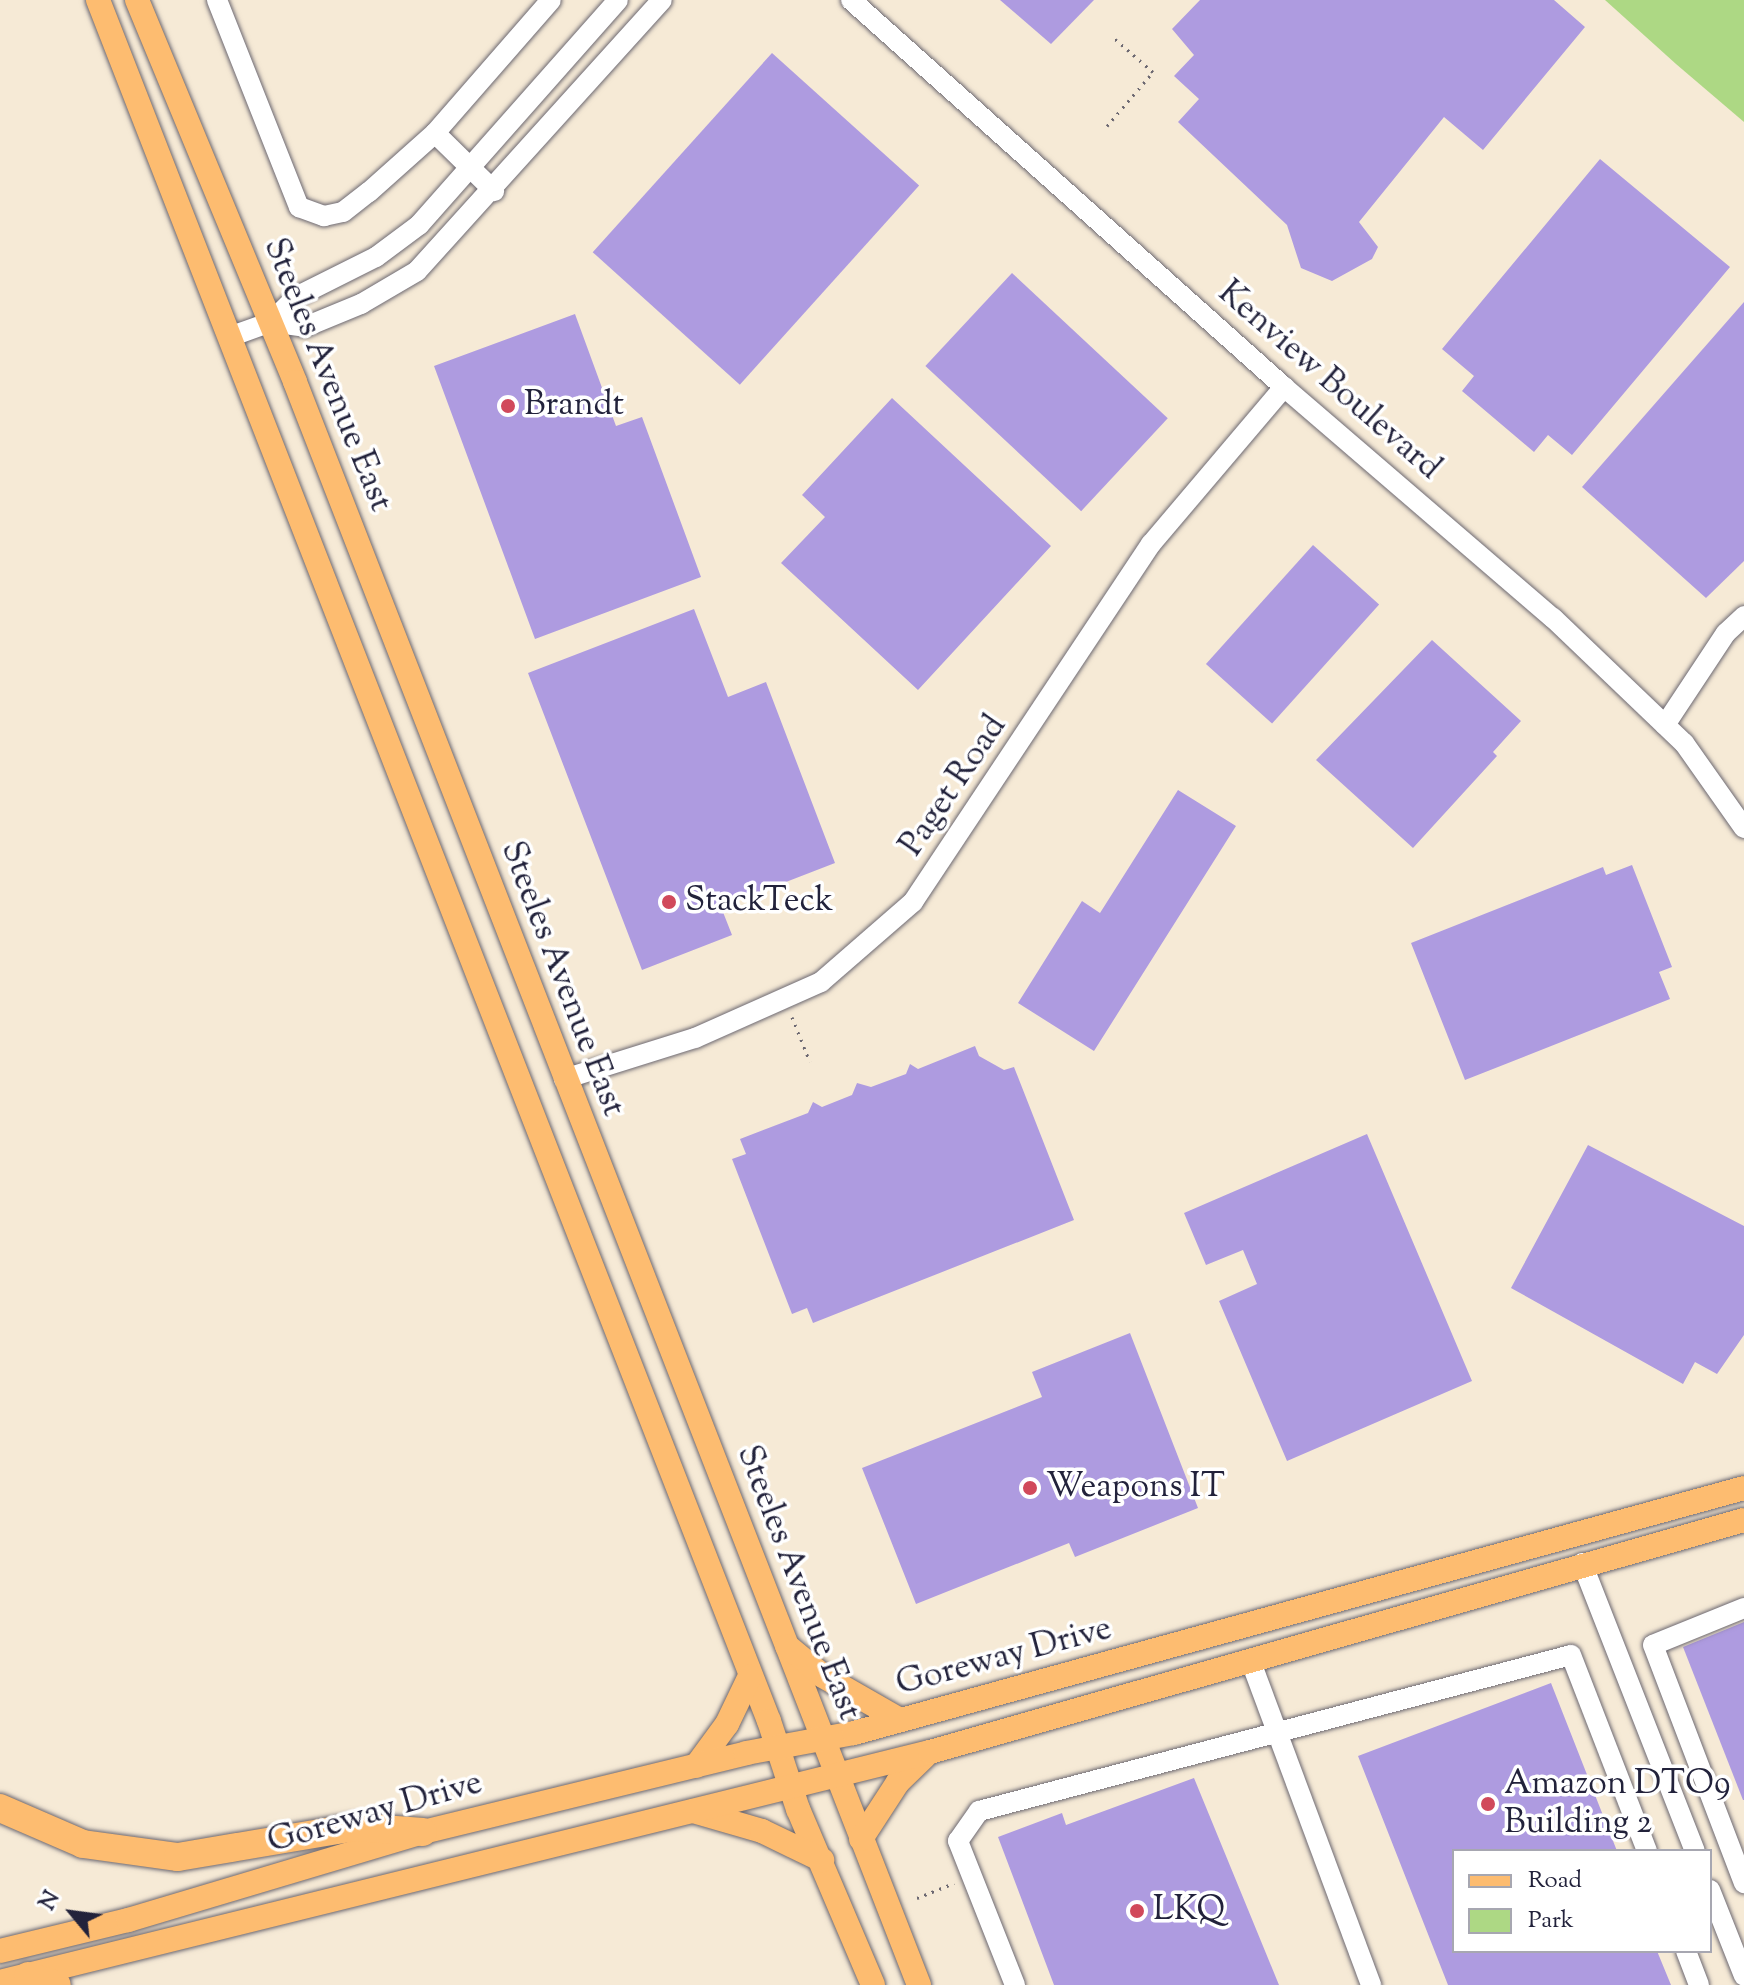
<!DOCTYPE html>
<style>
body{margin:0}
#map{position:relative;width:1744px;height:1985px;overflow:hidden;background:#f6ead6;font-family:"Sorts Mill Goudy",serif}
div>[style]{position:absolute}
.green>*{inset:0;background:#add884}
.building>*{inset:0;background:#ae9be0;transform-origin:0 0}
.path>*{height:3px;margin-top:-1.5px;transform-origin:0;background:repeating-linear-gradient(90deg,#6c6871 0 2px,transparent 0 8px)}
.roads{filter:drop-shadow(0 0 2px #6c6871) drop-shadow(0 0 2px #6c6871)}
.minor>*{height:20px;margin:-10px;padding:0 10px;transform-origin:10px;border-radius:10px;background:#fff}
.major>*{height:24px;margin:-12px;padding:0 12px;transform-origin:12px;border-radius:12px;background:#fdbc70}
.highway>*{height:28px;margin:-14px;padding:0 14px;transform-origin:14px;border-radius:14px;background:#fdbc70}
.dots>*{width:22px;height:22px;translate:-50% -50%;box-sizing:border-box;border:4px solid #fff;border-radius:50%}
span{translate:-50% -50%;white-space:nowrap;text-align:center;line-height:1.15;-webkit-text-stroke:7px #fff;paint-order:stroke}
.street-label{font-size:34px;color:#22223b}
.poi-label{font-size:34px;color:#22223b}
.left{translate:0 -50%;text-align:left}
.legend{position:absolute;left:1452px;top:1849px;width:260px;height:104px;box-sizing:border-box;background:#fff;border:2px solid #a7a7b1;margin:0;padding:10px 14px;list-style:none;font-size:24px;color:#22223b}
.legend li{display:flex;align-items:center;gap:16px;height:40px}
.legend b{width:40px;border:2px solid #a7a7b1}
.north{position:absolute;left:32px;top:1873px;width:80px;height:80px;-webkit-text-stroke:6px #fff;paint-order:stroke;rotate:299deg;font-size:22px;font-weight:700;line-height:32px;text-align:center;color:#22223b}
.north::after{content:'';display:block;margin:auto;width:28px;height:36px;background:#22223b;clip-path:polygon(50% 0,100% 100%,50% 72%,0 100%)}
</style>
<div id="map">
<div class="green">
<i style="clip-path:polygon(1605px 0,1744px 0,1744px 122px,1676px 64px)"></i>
</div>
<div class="building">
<i style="clip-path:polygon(1000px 0,1094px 0,1051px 44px)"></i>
<i style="clip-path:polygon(1200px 0,1554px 0,1585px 27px,1483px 150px,1444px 117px,1359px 222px,1378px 247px,1372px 259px,1332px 281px,1301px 268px,1287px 225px,1178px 122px,1199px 99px,1174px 76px,1194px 55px,1172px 29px)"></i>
<i style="left:772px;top:53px;width:198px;height:268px;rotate:42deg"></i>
<i style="clip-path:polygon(1600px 159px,1730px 267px,1572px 455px,1548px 435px,1534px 452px,1462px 391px,1474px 376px,1442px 349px)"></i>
<i style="left:1012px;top:273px;width:213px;height:127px;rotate:43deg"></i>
<i style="clip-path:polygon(1744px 302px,1744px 561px,1706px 598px,1582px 487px)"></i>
<i style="clip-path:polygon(575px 314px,616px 426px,642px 417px,701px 577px,535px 639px,434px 366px)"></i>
<i style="clip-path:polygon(892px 398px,1051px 546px,918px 690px,781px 563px,825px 517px,802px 495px)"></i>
<i style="left:1313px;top:545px;width:89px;height:160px;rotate:42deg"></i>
<i style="clip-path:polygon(694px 609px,728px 697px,766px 682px,835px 863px,721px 907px,732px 935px,642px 970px,528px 673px)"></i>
<i style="clip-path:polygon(1432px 640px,1521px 721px,1493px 752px,1497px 756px,1413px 848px,1316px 760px)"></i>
<i style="clip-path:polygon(1178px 790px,1236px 826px,1094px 1051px,1018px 1003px,1082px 901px,1100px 913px)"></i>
<i style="clip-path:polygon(1632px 865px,1672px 967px,1659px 972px,1670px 999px,1465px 1080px,1411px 943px,1603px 867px,1606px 875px)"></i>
<i style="clip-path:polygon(975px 1046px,979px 1056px,1004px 1070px,1014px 1067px,1074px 1220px,813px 1323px,807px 1308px,792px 1314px,732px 1159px,746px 1154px,740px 1139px,808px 1113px,813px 1102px,822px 1107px,852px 1095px,857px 1083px,871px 1087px,906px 1074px,910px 1064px,918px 1069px)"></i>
<i style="clip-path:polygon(1367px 1134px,1472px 1381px,1287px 1461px,1219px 1301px,1257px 1284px,1243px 1250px,1206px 1265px,1184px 1213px)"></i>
<i style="clip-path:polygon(1588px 1145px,1744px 1226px,1744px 1335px,1717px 1374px,1695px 1362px,1683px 1384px,1511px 1288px)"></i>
<i style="clip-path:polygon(1130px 1333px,1198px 1508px,1075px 1557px,1069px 1543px,916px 1604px,862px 1468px,1042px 1397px,1032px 1372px)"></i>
<i style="clip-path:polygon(1744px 1622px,1744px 1800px,1743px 1800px,1683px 1647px)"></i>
<i style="clip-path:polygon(1551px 1683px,1617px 1851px,1454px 1851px,1454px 1951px,1657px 1951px,1671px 1985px,1448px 1985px,1358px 1756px)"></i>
<i style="clip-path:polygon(1194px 1778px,1279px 1985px,1054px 1985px,998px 1837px,1062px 1813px,1066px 1825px)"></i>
</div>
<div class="path">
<i style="left:1107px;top:126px;width:71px;rotate:-49.6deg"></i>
<i style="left:1153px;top:72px;width:52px;rotate:-138.9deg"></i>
<i style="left:792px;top:1017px;width:48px;rotate:68.2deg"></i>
<i style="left:917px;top:1898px;width:40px;rotate:-22deg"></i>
</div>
<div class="roads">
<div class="minor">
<i style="left:217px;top:0;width:223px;rotate:68.4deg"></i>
<i style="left:299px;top:207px;width:27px;rotate:20deg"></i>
<i style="left:324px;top:216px;width:19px;rotate:-12deg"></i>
<i style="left:343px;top:212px;width:33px;rotate:-38deg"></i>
<i style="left:369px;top:192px;width:89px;rotate:-41.8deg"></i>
<i style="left:435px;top:133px;width:176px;rotate:-48.9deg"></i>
<i style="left:851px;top:0;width:581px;rotate:41.79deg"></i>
<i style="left:1284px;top:387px;width:355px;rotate:40.7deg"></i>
<i style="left:1553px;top:618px;width:181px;rotate:43.7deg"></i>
<i style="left:1684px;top:743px;width:104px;rotate:54.8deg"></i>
<i style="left:435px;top:133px;width:83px;rotate:44.5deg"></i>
<i style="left:271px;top:322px;width:34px;rotate:8deg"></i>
<i style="left:305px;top:327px;width:61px;rotate:-22.3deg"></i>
<i style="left:361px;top:304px;width:65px;rotate:-30.5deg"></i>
<i style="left:417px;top:271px;width:365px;rotate:-47.9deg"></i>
<i style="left:232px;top:336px;width:41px;rotate:-19.7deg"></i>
<i style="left:271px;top:322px;width:35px;rotate:-45deg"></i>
<i style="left:296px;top:297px;width:89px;rotate:-26.6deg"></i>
<i style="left:376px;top:257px;width:54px;rotate:-36.7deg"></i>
<i style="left:419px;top:225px;width:300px;rotate:-48.5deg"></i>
<i style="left:1665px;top:725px;width:110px;rotate:-56.5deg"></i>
<i style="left:1726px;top:633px;width:25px;rotate:-43deg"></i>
<i style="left:564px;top:1079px;width:137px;rotate:-17.4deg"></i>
<i style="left:695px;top:1038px;width:138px;rotate:-24deg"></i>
<i style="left:821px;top:982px;width:122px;rotate:-41deg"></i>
<i style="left:913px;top:902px;width:430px;rotate:-56.4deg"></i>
<i style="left:1151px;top:544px;width:206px;rotate:-49.7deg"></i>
<i style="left:1582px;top:1563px;width:309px;rotate:68.6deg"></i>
<i style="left:1744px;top:1608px;width:98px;rotate:157.9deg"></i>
<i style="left:1653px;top:1645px;width:255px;rotate:69.1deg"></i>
<i style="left:1251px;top:1662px;width:345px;rotate:69.6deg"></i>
<i style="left:1710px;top:1890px;width:92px;rotate:68.4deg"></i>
<i style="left:1686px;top:1951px;width:36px;rotate:69deg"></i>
<i style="left:1015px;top:1985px;width:155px;rotate:-111.6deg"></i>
<i style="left:958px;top:1841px;width:37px;rotate:-55deg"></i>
<i style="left:979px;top:1811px;width:612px;rotate:-14.76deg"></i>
<i style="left:1571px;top:1655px;width:210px;rotate:68.8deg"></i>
</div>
<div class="major">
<i style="left:98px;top:0;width:1847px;rotate:68.7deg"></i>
<i style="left:769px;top:1721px;width:93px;rotate:71.8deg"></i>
<i style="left:798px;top:1809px;width:191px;rotate:66.9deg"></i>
<i style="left:137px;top:0;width:413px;rotate:67.5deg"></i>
<i style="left:295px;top:382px;width:1720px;rotate:68.73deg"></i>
<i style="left:787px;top:1646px;width:47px;rotate:39.8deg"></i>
<i style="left:823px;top:1676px;width:89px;rotate:29.7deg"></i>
<i style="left:696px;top:1766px;width:52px;rotate:-53.6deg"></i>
<i style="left:727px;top:1724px;width:53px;rotate:-64.4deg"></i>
<i style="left:693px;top:1811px;width:72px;rotate:16.2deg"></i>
<i style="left:762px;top:1831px;width:67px;rotate:25.8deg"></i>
<i style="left:861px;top:1839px;width:68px;rotate:-57deg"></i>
<i style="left:898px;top:1782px;width:37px;rotate:-44deg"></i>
<i style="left:0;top:1951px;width:132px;rotate:-13.6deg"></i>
<i style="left:128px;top:1920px;width:308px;rotate:-16.6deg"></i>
<i style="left:423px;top:1832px;width:333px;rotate:-13.7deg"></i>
<i style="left:746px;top:1753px;width:110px;rotate:-10.5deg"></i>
<i style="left:854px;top:1733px;width:923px;rotate:-15.39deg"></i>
<i style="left:0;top:1982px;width:958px;rotate:-13.89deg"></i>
<i style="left:930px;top:1752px;width:846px;rotate:-15.91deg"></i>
</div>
<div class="highway">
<i style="left:0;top:1808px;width:90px;rotate:23.4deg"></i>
<i style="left:83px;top:1844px;width:96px;rotate:7.8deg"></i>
<i style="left:178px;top:1857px;width:180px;rotate:-9.6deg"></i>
<i style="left:355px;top:1827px;width:68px;rotate:4.2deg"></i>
<i style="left:28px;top:1976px;width:30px;rotate:17deg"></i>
</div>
</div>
<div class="dots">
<i style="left:508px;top:406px;background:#d1495b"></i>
<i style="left:669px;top:902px;background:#d1495b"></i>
<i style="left:1030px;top:1488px;background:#d1495b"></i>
<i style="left:1488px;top:1804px;background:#d1495b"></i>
<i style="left:1137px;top:1911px;background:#d1495b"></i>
</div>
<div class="street-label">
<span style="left:327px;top:375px;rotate:68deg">Steeles Avenue East</span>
<span style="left:1329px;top:381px;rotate:41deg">Kenview Boulevard</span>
<span style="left:954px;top:786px;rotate:-56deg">Paget Road</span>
<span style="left:562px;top:979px;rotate:69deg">Steeles Avenue East</span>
<span style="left:798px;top:1583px;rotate:69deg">Steeles Avenue East</span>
<span style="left:1004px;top:1657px;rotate:-15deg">Goreway Drive</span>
<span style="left:375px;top:1813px;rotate:-16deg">Goreway Drive</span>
</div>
<div class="poi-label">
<span class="left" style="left:524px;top:406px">Brandt</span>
<span class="left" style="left:685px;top:902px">StackTeck</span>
<span class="left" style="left:1046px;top:1488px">Weapons IT</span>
<span class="left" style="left:1504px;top:1804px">Amazon DTO9<br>Building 2</span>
<span class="left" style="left:1153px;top:1911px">LKQ</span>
</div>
<ul class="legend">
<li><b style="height:10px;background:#fdbc70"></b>Road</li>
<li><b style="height:22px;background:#add884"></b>Park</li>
</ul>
<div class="north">N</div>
</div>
